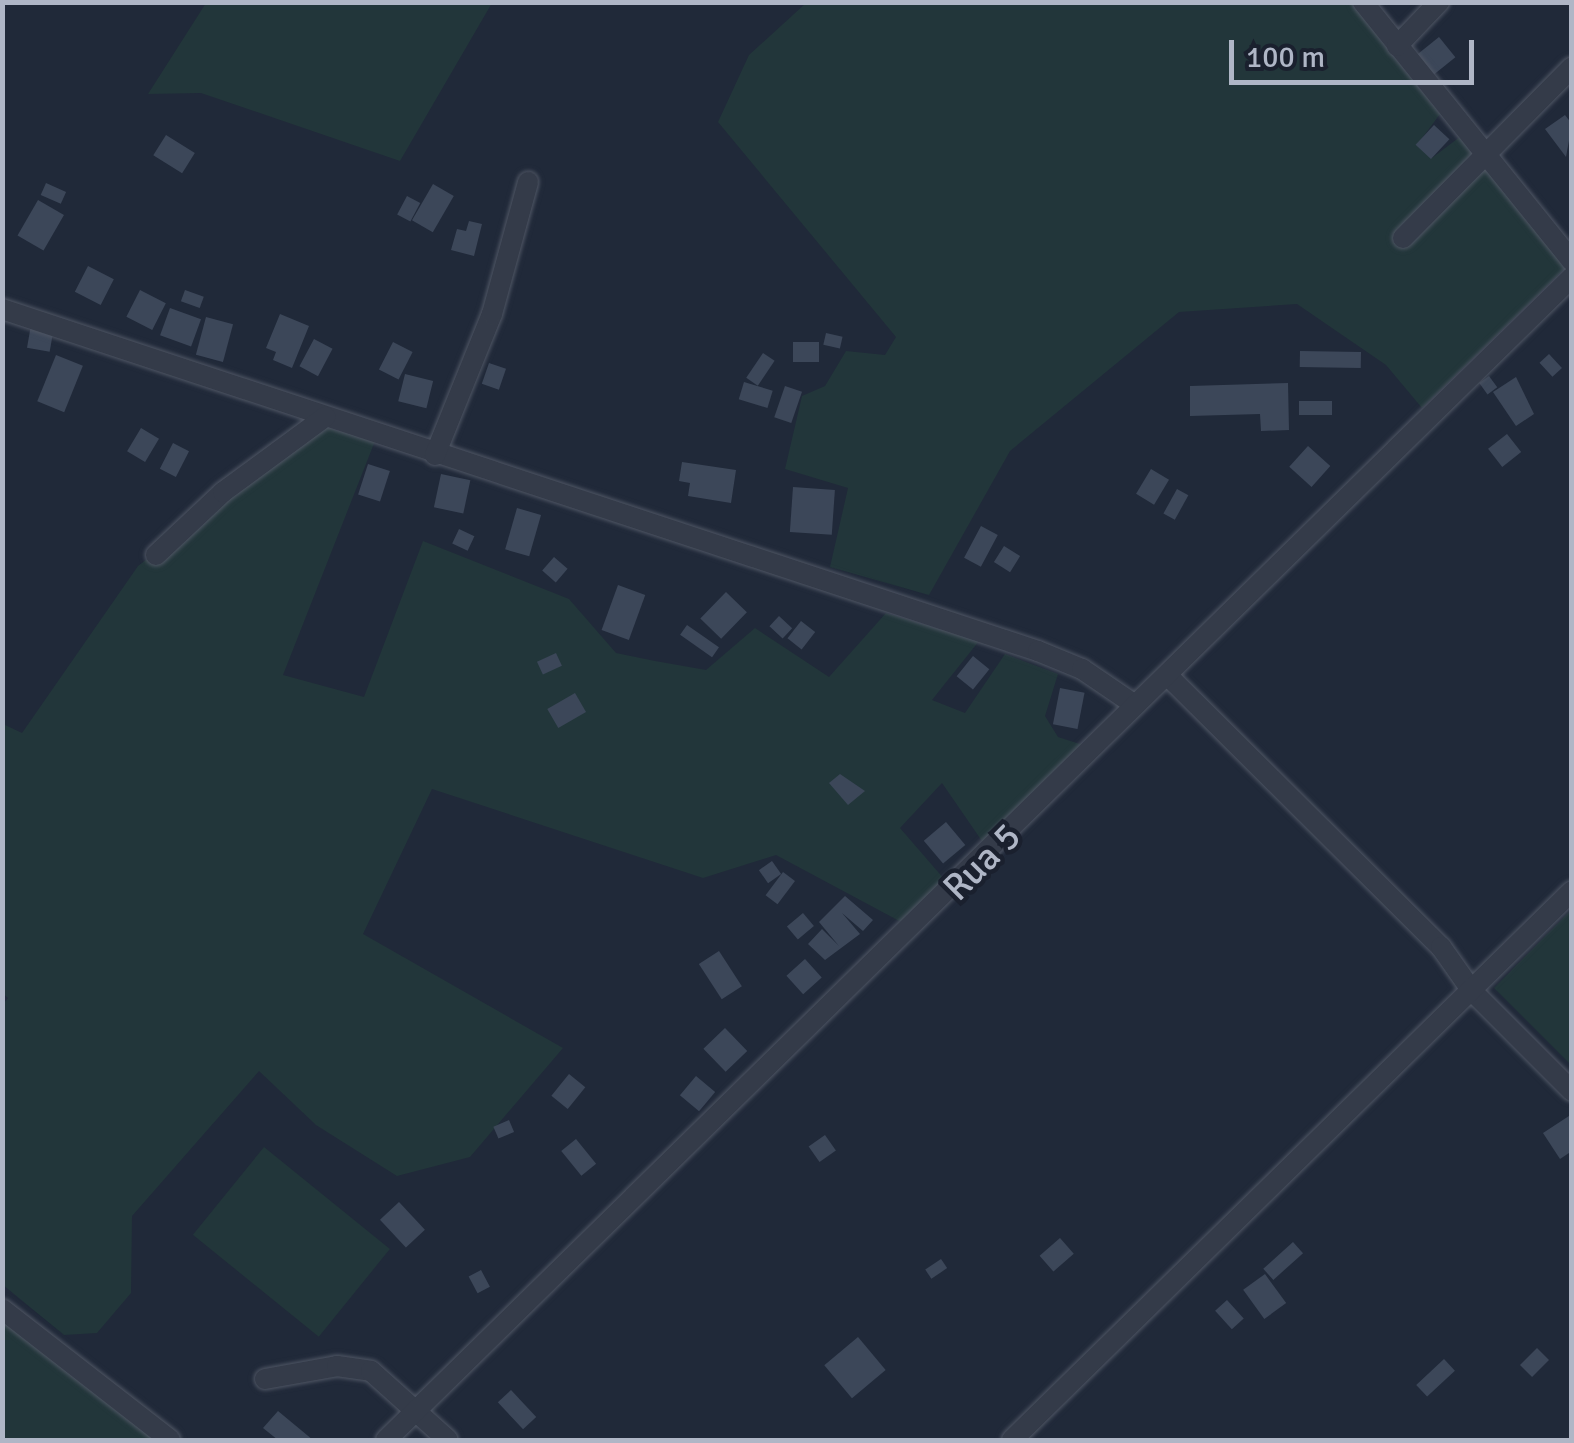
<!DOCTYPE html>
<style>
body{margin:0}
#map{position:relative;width:1574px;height:1443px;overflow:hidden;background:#202939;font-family:Signika,sans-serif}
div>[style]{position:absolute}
.green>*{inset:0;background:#22363a;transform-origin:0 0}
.building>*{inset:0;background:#3c4759;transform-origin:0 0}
.roads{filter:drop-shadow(0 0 2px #4f5664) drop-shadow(0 0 2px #4f5664)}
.street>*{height:20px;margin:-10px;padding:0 10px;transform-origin:10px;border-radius:10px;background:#343b49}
span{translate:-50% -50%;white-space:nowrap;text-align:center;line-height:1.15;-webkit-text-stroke:9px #1a202e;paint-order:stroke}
.street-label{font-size:38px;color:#afb6c6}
.frame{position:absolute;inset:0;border:5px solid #afb6c6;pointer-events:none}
.scale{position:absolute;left:1229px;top:40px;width:245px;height:45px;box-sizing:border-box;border:5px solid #afb6c6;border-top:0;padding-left:12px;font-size:30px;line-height:35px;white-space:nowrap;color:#afb6c6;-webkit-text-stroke:8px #1a202e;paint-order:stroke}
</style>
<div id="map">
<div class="green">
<i style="clip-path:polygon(206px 3px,206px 2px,492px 3px,400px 161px,201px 93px,148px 94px)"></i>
<i style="clip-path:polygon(806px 3px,1351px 3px,1440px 114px,1417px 145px,1432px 158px,1461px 136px,1565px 268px,1422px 408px,1386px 365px,1297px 304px,1179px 312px,1010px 451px,929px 595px,830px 567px,848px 488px,785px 469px,802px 396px,825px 386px,846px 351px,885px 355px,896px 337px,718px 122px,749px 55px)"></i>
<i style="clip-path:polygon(321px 426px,375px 441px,283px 675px,364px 697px,423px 541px,569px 599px,616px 653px,655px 661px,706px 670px,755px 628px,829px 677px,886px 613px,979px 641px,932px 700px,965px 713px,1005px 654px,1058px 674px,1045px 716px,1058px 737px,1083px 745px,984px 844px,942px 783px,900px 828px,945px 880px,903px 923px,776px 855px,703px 878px,432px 789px,363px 934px,563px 1048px,470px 1157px,397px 1176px,316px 1125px,259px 1071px,132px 1216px,131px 1293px,97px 1333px,64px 1335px,3px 1285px,2px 1005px,8px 998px,2px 993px,3px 724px,22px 733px,138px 566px)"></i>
<i style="clip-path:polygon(1571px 910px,1571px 1065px,1494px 988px)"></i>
<i style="left:264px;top:1147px;width:162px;height:113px;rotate:39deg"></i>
<i style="clip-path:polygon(3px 1309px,169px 1440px,3px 1440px)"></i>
</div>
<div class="building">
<i style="left:1439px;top:37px;width:26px;height:28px;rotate:51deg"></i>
<i style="clip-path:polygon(1565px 115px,1572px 124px,1566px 157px,1545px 129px)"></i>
<i style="left:1434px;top:125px;width:21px;height:27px;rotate:43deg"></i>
<i style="left:166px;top:135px;width:34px;height:24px;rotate:32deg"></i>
<i style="left:46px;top:183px;width:22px;height:13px;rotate:24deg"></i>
<i style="left:433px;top:184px;width:24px;height:42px;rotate:30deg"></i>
<i style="left:407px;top:196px;width:15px;height:21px;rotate:28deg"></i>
<i style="left:38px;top:200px;width:30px;height:41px;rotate:30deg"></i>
<i style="clip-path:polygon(469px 221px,482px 224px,474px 256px,451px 250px,457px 229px,466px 231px)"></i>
<i style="left:88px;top:266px;width:29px;height:29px;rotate:27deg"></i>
<i style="left:140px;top:290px;width:29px;height:30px;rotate:27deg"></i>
<i style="left:185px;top:290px;width:20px;height:12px;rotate:20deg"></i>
<i style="left:170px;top:308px;width:33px;height:29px;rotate:20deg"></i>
<i style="clip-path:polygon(280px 314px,309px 326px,292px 368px,273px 360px,276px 352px,266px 348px)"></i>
<i style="left:206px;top:317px;width:28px;height:39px;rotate:15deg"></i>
<i style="left:31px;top:325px;width:23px;height:23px;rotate:10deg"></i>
<i style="left:826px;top:333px;width:17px;height:12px;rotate:13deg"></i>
<i style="left:314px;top:339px;width:21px;height:31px;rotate:28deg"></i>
<i style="left:393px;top:342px;width:22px;height:31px;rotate:27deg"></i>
<i style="left:793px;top:342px;width:26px;height:20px"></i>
<i style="left:1300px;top:351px;width:61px;height:16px;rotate:1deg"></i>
<i style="left:763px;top:353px;width:14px;height:30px;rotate:34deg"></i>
<i style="left:1549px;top:354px;width:19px;height:13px;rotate:47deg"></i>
<i style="left:56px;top:355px;width:29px;height:50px;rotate:22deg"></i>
<i style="left:489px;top:363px;width:18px;height:22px;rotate:19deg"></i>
<i style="left:405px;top:374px;width:29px;height:28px;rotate:14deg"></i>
<i style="left:1489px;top:376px;width:14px;height:12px;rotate:54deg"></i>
<i style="clip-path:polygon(1516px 377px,1534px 414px,1516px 426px,1493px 392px)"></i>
<i style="left:744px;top:382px;width:30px;height:18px;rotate:17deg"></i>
<i style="clip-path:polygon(1288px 383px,1289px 430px,1261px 431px,1260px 414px,1190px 416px,1190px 386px)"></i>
<i style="left:785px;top:386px;width:18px;height:33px;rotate:19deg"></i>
<i style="left:1332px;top:401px;width:14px;height:33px;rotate:90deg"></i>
<i style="left:141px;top:428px;width:21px;height:27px;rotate:31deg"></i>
<i style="left:1507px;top:434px;width:23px;height:24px;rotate:52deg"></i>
<i style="left:173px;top:443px;width:18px;height:29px;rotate:27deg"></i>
<i style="left:1308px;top:446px;width:30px;height:28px;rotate:42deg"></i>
<i style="clip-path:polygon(682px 462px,736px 470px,731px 503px,688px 496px,690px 483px,679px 481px)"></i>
<i style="left:368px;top:464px;width:23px;height:32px;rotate:18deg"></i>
<i style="left:1151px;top:469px;width:21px;height:29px;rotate:31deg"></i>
<i style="left:441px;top:474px;width:30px;height:34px;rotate:12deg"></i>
<i style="left:793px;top:487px;width:42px;height:45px;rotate:4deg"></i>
<i style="left:1177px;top:489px;width:13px;height:28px;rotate:29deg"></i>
<i style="left:517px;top:508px;width:25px;height:43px;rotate:16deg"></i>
<i style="left:981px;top:526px;width:19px;height:36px;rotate:28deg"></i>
<i style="left:459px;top:529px;width:17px;height:16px;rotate:25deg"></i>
<i style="left:1004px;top:546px;width:19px;height:19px;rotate:32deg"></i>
<i style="left:554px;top:557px;width:18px;height:18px;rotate:41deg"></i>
<i style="left:618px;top:585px;width:29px;height:48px;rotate:20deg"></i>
<i style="left:726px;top:592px;width:29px;height:37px;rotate:44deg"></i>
<i style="left:779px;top:616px;width:18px;height:14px;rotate:43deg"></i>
<i style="left:801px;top:621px;width:18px;height:22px;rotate:38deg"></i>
<i style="left:687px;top:625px;width:39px;height:12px;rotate:35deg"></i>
<i style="left:556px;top:653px;width:14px;height:21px;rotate:65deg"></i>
<i style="left:973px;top:656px;width:21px;height:26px;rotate:39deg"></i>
<i style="left:1060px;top:688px;width:25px;height:37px;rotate:11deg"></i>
<i style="left:575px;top:693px;width:22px;height:32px;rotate:60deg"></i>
<i style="clip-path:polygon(840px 774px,865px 791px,848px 805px,829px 783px)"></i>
<i style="left:946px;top:822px;width:30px;height:29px;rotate:50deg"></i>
<i style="left:772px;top:861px;width:16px;height:16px;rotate:55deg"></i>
<i style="left:783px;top:872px;width:15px;height:29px;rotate:37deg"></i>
<i style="clip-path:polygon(845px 896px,873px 920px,863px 931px,842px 913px,860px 934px,825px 960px,808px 944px,822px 929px,839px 946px,819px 922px)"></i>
<i style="left:803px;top:913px;width:17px;height:21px;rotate:50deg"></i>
<i style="left:719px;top:951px;width:42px;height:24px;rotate:57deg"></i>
<i style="left:805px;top:959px;width:25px;height:25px;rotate:48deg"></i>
<i style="left:725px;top:1028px;width:32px;height:30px;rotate:46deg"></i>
<i style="left:569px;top:1074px;width:21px;height:28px;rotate:39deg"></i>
<i style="left:696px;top:1076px;width:25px;height:25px;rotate:40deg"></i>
<i style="clip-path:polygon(1572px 1114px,1572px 1151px,1560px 1159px,1543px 1133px)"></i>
<i style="left:509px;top:1120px;width:13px;height:17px;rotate:67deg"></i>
<i style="left:825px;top:1135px;width:19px;height:20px;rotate:55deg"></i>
<i style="left:576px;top:1139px;width:32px;height:19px;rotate:51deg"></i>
<i style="left:399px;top:1202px;width:38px;height:26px;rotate:47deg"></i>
<i style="left:1060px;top:1238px;width:21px;height:27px;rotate:49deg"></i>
<i style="left:1293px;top:1242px;width:15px;height:40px;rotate:48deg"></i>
<i style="left:941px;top:1259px;width:11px;height:19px;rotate:56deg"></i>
<i style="left:481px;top:1270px;width:19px;height:14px;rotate:62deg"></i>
<i style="left:1265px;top:1274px;width:36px;height:27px;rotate:54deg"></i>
<i style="left:1227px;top:1300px;width:25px;height:16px;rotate:48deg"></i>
<i style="left:858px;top:1337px;width:43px;height:44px;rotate:50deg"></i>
<i style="left:1537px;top:1348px;width:17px;height:24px;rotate:45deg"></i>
<i style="left:1444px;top:1359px;width:16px;height:38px;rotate:47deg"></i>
<i style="left:511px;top:1390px;width:37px;height:18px;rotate:47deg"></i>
<i style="clip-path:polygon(278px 1411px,313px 1440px,278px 1440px,263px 1428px)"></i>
</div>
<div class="roads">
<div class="street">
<i style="left:1363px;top:2px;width:333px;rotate:51.1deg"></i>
<i style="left:1397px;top:46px;width:61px;rotate:-46.3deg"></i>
<i style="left:1403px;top:238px;width:240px;rotate:-45.3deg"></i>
<i style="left:2px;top:309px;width:1091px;rotate:18.27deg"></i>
<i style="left:1038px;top:651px;width:48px;rotate:22.2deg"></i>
<i style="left:1082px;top:669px;width:64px;rotate:34.2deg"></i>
<i style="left:435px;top:455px;width:152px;rotate:-68deg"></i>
<i style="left:492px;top:314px;width:137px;rotate:-74.7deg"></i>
<i style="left:156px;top:555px;width:92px;rotate:-43.2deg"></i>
<i style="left:223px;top:492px;width:127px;rotate:-36.3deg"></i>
<i style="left:1167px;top:675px;width:386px;rotate:44.8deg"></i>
<i style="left:1441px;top:947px;width:54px;rotate:54.8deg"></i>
<i style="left:1472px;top:991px;width:141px;rotate:45deg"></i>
<i style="left:2px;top:1309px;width:213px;rotate:37.9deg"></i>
<i style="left:265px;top:1379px;width:73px;rotate:-10.2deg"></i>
<i style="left:337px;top:1366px;width:34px;rotate:8deg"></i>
<i style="left:371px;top:1371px;width:103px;rotate:41.9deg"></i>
<i style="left:386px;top:1440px;width:1661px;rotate:-44.44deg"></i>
<i style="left:1012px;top:1440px;width:784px;rotate:-44.43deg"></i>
</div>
</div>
<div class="street-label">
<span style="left:982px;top:862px;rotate:-45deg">Rua 5</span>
</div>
<div class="frame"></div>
<div class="scale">100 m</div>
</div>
